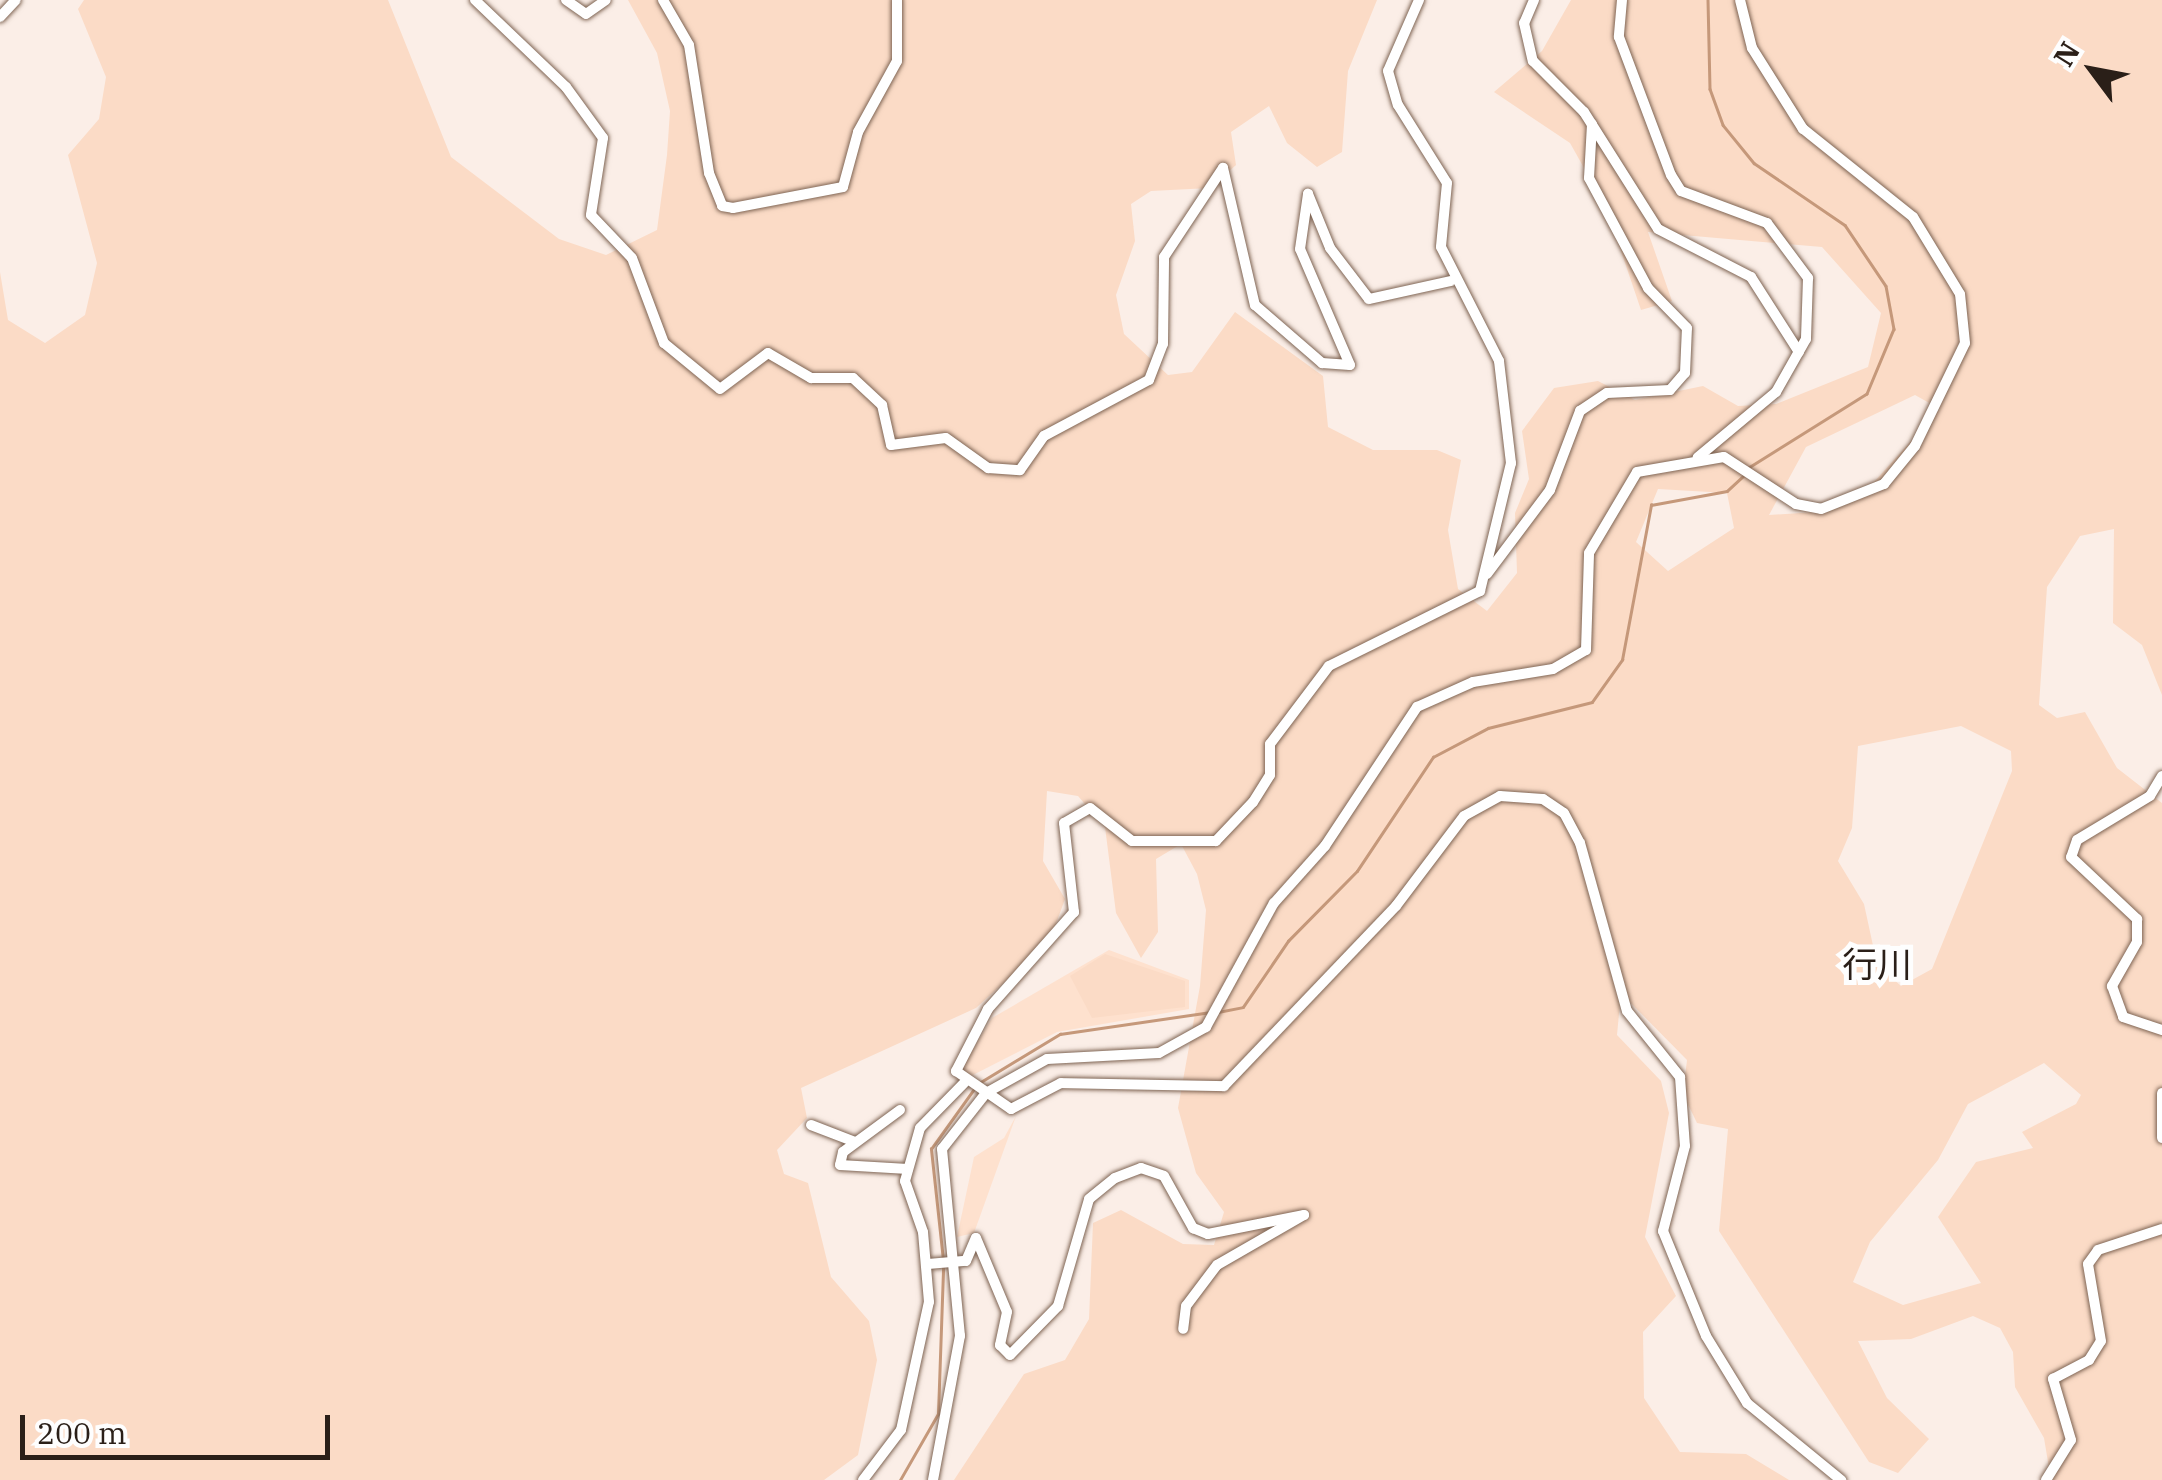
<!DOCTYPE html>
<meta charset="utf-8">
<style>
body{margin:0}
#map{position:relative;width:2162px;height:1480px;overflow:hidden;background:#fbeee7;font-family:"IBM Plex Serif","Noto Sans JP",serif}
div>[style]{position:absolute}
.built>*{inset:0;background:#fee1ce}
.green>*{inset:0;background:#fbdbc6}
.stream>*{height:2.5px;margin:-1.25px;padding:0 1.25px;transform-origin:1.25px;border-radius:1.25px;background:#c5987a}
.roads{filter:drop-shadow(0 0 2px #7e6453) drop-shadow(0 0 2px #7e6453)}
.street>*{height:10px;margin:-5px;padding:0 5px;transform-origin:5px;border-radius:5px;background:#fff}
span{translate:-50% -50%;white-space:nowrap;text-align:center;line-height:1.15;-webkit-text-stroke:10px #fefefe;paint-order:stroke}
.quarter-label{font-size:35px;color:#2a1f18}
.north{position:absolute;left:2042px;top:20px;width:100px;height:100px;-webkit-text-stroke:8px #fefefe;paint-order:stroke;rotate:302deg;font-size:28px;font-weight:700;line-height:40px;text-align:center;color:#2a1f18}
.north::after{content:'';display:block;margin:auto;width:35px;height:45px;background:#2a1f18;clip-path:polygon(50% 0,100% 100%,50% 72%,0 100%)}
.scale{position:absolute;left:20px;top:1415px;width:310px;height:45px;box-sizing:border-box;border:5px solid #2a1f18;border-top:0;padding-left:12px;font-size:30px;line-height:35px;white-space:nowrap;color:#2a1f18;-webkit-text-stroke:8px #fefefe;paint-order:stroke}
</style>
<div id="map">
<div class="built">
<i style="clip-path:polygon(1109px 950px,1189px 980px,1189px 1009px,1057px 1032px,967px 1078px,960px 1071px,992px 1018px)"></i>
<i style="clip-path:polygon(1016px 1116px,974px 1233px,957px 1237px,974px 1157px,1004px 1138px)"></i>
</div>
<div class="green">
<i style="clip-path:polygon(evenodd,84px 0,388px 0,451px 157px,559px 239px,606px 255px,657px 230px,667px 155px,670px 111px,657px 53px,628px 0,1377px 0,1348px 71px,1342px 152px,1317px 167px,1287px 143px,1269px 106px,1231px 132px,1236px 165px,1210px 188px,1151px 191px,1131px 204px,1135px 241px,1116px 295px,1124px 334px,1168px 375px,1192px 372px,1235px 312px,1323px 376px,1328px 427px,1373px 450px,1437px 450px,1461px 460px,1448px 530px,1458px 589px,1487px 611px,1517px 573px,1515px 513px,1529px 479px,1522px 431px,1554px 388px,1598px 381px,1635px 400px,1703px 386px,1738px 406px,1776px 404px,1868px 367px,1881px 313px,1822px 247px,1648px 232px,1672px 301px,1641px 310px,1606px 207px,1570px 143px,1494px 92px,1542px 51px,1571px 0,2162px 0,2162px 695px,2142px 645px,2113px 623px,2114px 529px,2080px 536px,2047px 587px,2039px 705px,2057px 718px,2085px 712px,2117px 768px,2162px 803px,2162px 1480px,2051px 1480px,2044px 1438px,2015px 1387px,2013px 1352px,2000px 1328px,1973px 1316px,1911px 1339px,1858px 1341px,1887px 1398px,1929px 1439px,1898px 1473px,1869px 1462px,1719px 1231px,1728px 1129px,1697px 1123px,1683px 1094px,1687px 1060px,1621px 993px,1617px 1035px,1661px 1081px,1669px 1113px,1645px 1237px,1676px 1296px,1643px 1332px,1644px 1398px,1680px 1452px,1746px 1454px,1789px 1480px,954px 1480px,1024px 1374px,1065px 1360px,1089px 1319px,1093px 1223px,1121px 1210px,1183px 1244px,1214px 1245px,1224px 1212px,1196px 1173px,1178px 1108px,1200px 986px,1206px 910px,1197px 874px,1181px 844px,1156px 859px,1158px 932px,1141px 958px,1116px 913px,1105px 827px,1078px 796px,1047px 791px,1043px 861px,1065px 899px,1050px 940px,976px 1008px,801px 1088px,807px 1118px,777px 1150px,784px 1174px,808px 1183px,831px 1277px,869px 1321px,877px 1360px,858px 1455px,824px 1480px,0 1480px,0 272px,8px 320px,45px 343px,85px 315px,97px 263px,68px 155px,99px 119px,106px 77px,78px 9px,84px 0,1915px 395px,1940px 409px,1865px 492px,1816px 512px,1769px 515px,1806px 447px,1915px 395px,84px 0,1658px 489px,1727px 493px,1734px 528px,1668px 571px,1636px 542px,1658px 489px,84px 0,1961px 726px,2011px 751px,2012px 771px,1932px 969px,1901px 986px,1877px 964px,1864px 904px,1838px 861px,1852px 828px,1858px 746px,1961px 726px,84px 0,2044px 1063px,2081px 1095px,2076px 1104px,2022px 1132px,2033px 1148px,1976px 1162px,1938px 1217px,1981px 1283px,1903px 1305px,1853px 1282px,1870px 1242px,1938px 1160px,1968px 1104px,2044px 1063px)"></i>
<i style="clip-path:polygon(1105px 954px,1185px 981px,1185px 1007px,1092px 1018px,1070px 976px)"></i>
</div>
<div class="stream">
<i style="left:1708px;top:0;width:89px;rotate:88.7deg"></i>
<i style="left:1710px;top:89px;width:38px;rotate:70deg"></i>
<i style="left:1723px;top:125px;width:49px;rotate:50.8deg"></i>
<i style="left:1754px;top:163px;width:110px;rotate:34.3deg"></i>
<i style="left:1845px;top:225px;width:73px;rotate:56.1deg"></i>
<i style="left:1886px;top:286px;width:44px;rotate:79.5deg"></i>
<i style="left:1894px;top:329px;width:70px;rotate:112.6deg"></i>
<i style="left:1867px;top:394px;width:138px;rotate:148deg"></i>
<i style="left:1218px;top:1012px;width:25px;rotate:-11deg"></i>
<i style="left:1243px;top:1007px;width:80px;rotate:-55.7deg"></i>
<i style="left:1288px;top:941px;width:98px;rotate:-45.4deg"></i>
<i style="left:1357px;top:871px;width:137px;rotate:-56.3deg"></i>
<i style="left:1433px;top:757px;width:62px;rotate:-27.8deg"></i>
<i style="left:1488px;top:728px;width:107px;rotate:-14deg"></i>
<i style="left:1592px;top:702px;width:52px;rotate:-54.5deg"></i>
<i style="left:1622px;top:660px;width:158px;rotate:-79.4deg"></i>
<i style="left:1651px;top:505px;width:77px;rotate:-10.4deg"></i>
<i style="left:1727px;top:491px;width:25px;rotate:-43deg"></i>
<i style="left:979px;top:1083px;width:95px;rotate:-31.2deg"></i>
<i style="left:1060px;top:1034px;width:152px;rotate:-8.3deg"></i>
<i style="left:943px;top:1260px;width:112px;rotate:-96.2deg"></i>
<i style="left:931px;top:1149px;width:74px;rotate:-54.4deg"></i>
<i style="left:900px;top:1480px;width:76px;rotate:-60.1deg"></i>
<i style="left:938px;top:1414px;width:146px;rotate:-88deg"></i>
</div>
<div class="roads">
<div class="street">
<i style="left:475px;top:0;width:126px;rotate:43.7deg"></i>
<i style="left:566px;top:87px;width:63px;rotate:54deg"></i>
<i style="left:603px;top:138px;width:78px;rotate:98.9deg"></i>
<i style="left:591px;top:215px;width:59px;rotate:46.4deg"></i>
<i style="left:632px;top:258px;width:91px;rotate:69.4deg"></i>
<i style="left:664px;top:343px;width:72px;rotate:39.4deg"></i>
<i style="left:720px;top:389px;width:60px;rotate:-36.9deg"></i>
<i style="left:768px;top:353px;width:50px;rotate:30.2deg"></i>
<i style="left:811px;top:378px;width:42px"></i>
<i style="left:853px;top:378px;width:40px;rotate:43deg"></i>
<i style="left:882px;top:405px;width:41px;rotate:77.3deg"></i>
<i style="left:891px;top:445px;width:55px;rotate:-7.3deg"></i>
<i style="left:946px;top:438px;width:52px;rotate:35.5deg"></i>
<i style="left:988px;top:468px;width:32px;rotate:4deg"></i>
<i style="left:1020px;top:470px;width:42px;rotate:-54.8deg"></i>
<i style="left:1044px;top:436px;width:119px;rotate:-28.1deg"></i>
<i style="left:1149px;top:380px;width:39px;rotate:-69deg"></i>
<i style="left:1163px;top:344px;width:87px;rotate:-89.3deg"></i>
<i style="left:1164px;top:257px;width:107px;rotate:-56.5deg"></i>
<i style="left:1223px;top:168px;width:141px;rotate:76.9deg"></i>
<i style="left:1255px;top:305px;width:89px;rotate:40.9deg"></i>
<i style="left:1322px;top:363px;width:28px;rotate:4deg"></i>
<i style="left:1350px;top:365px;width:126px;rotate:-113.3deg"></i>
<i style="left:1300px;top:249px;width:56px;rotate:-81.7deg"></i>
<i style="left:1308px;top:194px;width:58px;rotate:67.8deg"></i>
<i style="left:1330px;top:248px;width:64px;rotate:52.6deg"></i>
<i style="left:1369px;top:299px;width:84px;rotate:-12.4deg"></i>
<i style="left:566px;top:0;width:24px;rotate:35deg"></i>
<i style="left:586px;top:14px;width:24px;rotate:-35deg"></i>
<i style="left:663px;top:0;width:52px;rotate:60deg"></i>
<i style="left:689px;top:45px;width:130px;rotate:81.1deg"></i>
<i style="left:709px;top:173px;width:35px;rotate:68deg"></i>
<i style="left:722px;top:206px;width:11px;rotate:10deg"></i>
<i style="left:733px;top:208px;width:112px;rotate:-10.8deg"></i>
<i style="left:843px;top:187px;width:57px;rotate:-74.7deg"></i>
<i style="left:858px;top:132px;width:81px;rotate:-61.2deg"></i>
<i style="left:897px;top:61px;width:61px;rotate:-90deg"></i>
<i style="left:1419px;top:0;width:77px;rotate:113.6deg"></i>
<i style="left:1388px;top:71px;width:35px;rotate:74deg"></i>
<i style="left:1398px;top:105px;width:92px;rotate:57.9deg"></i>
<i style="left:1447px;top:183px;width:64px;rotate:95.4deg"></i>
<i style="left:1441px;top:247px;width:128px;rotate:63deg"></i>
<i style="left:1499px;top:361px;width:103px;rotate:83.3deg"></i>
<i style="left:1511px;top:463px;width:132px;rotate:103.6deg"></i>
<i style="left:1480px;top:591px;width:169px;rotate:153.6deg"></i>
<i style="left:1329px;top:666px;width:98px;rotate:127.1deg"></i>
<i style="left:1270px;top:744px;width:31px;rotate:90deg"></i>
<i style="left:1270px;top:775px;width:32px;rotate:122deg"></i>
<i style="left:1253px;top:802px;width:54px;rotate:133.5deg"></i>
<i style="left:1216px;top:841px;width:84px;rotate:180deg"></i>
<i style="left:1132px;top:841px;width:53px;rotate:-141.8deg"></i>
<i style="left:1090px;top:808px;width:30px;rotate:150deg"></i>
<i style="left:1064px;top:823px;width:90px;rotate:83.6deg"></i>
<i style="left:1074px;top:912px;width:130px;rotate:131.6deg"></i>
<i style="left:988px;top:1009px;width:70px;rotate:117.3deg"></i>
<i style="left:956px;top:1071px;width:67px;rotate:34.6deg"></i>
<i style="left:1011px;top:1109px;width:56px;rotate:-27.5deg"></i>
<i style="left:1061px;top:1083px;width:163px;rotate:1.1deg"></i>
<i style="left:1224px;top:1086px;width:249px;rotate:-46.3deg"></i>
<i style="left:1396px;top:906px;width:113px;rotate:-52.9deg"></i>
<i style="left:1464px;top:816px;width:41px;rotate:-29.1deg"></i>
<i style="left:1500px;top:796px;width:43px;rotate:4deg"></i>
<i style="left:1543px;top:799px;width:25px;rotate:34deg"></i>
<i style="left:1564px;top:813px;width:34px;rotate:62deg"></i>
<i style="left:1580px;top:843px;width:174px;rotate:74.4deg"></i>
<i style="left:1627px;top:1011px;width:85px;rotate:51.2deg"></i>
<i style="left:1680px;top:1077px;width:69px;rotate:85.9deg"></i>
<i style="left:1685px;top:1146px;width:88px;rotate:104.5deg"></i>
<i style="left:1663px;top:1231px;width:113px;rotate:67.7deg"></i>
<i style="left:1706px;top:1336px;width:79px;rotate:58.5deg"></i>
<i style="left:1747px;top:1403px;width:122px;rotate:39.3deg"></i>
<i style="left:1534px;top:0;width:25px;rotate:113deg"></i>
<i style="left:1524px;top:23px;width:39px;rotate:77deg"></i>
<i style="left:1533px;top:61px;width:72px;rotate:45deg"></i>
<i style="left:1584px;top:112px;width:138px;rotate:57.7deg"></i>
<i style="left:1658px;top:229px;width:105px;rotate:27.3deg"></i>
<i style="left:1751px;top:277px;width:89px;rotate:57.4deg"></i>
<i style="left:1622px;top:0;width:37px;rotate:95deg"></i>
<i style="left:1619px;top:37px;width:147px;rotate:69.4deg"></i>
<i style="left:1671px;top:175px;width:19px;rotate:58deg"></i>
<i style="left:1681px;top:191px;width:92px;rotate:20.4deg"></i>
<i style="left:1767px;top:223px;width:69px;rotate:53.3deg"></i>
<i style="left:1808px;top:278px;width:61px;rotate:91.9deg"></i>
<i style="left:1806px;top:339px;width:61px;rotate:119.5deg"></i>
<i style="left:1776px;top:392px;width:102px;rotate:140.2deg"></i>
<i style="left:0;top:17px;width:23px;rotate:-47deg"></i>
<i style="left:1487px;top:574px;width:105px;rotate:-53.1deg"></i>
<i style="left:1550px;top:490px;width:85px;rotate:-69.2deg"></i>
<i style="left:1580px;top:411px;width:32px;rotate:-34deg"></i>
<i style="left:1607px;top:393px;width:63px;rotate:-2.7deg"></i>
<i style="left:1670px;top:390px;width:23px;rotate:-49deg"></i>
<i style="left:1685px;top:373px;width:45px;rotate:-87.5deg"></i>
<i style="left:1687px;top:328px;width:56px;rotate:-134.3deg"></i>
<i style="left:1648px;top:288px;width:125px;rotate:-118.2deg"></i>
<i style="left:1589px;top:178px;width:54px;rotate:-86.8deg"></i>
<i style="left:2162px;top:776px;width:23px;rotate:121deg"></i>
<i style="left:2150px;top:796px;width:85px;rotate:148.9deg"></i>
<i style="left:2077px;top:840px;width:18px;rotate:109deg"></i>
<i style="left:2071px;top:857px;width:91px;rotate:43.2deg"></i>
<i style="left:2137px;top:919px;width:23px;rotate:90deg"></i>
<i style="left:2137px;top:942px;width:51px;rotate:119.6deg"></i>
<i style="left:2112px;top:986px;width:33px;rotate:70deg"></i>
<i style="left:2123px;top:1017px;width:41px;rotate:18.4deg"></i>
<i style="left:2162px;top:1093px;width:45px;rotate:90deg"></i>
<i style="left:900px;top:1110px;width:71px;rotate:143.6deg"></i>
<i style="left:843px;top:1152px;width:13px;rotate:103deg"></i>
<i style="left:840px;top:1165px;width:68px;rotate:3.4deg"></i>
<i style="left:811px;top:1125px;width:47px;rotate:21.1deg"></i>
<i style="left:928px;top:1264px;width:38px;rotate:-5deg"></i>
<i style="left:966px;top:1261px;width:25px;rotate:-67deg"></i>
<i style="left:976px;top:1238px;width:80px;rotate:67.3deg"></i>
<i style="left:1007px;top:1312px;width:34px;rotate:102deg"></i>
<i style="left:1000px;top:1345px;width:14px;rotate:45deg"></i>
<i style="left:1010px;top:1355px;width:69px;rotate:-45.6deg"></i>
<i style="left:1058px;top:1306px;width:111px;rotate:-73.8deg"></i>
<i style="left:1089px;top:1199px;width:33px;rotate:-39deg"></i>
<i style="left:1115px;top:1178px;width:28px;rotate:-21deg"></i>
<i style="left:1141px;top:1168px;width:24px;rotate:19deg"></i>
<i style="left:1164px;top:1176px;width:60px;rotate:60.9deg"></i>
<i style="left:1193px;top:1228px;width:16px;rotate:22deg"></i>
<i style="left:1208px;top:1234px;width:98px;rotate:-11.2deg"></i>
<i style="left:1304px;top:1215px;width:100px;rotate:150.1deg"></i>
<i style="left:1217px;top:1265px;width:51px;rotate:127.1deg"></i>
<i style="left:1186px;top:1306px;width:23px;rotate:97deg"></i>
<i style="left:863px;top:1480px;width:63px;rotate:-52.8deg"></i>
<i style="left:901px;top:1430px;width:131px;rotate:-77.7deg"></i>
<i style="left:929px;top:1302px;width:70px;rotate:-94.9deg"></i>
<i style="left:923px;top:1232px;width:54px;rotate:-109.4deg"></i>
<i style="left:905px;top:1181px;width:55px;rotate:-74.2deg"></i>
<i style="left:920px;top:1128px;width:63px;rotate:-45.6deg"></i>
<i style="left:933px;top:1480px;width:147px;rotate:-79.4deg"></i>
<i style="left:960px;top:1336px;width:188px;rotate:-95.5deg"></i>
<i style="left:942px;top:1149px;width:71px;rotate:-51.8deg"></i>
<i style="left:986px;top:1093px;width:70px;rotate:-29.1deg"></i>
<i style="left:1047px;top:1059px;width:112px;rotate:-3.1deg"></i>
<i style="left:1159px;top:1053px;width:54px;rotate:-29deg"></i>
<i style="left:1206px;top:1027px;width:141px;rotate:-61.3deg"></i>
<i style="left:1274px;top:903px;width:76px;rotate:-48.2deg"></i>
<i style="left:1325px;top:846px;width:167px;rotate:-56.5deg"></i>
<i style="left:1417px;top:707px;width:61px;rotate:-24.1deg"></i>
<i style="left:1473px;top:682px;width:81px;rotate:-9.2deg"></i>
<i style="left:1553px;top:669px;width:38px;rotate:-30deg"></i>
<i style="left:1586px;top:650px;width:97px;rotate:-88.2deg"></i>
<i style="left:1589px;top:553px;width:94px;rotate:-59.3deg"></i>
<i style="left:1637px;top:472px;width:88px;rotate:-9.8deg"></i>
<i style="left:1724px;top:457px;width:86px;rotate:33.1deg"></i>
<i style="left:1796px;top:504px;width:25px;rotate:11deg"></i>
<i style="left:1821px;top:509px;width:68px;rotate:-21.6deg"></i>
<i style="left:1884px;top:484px;width:49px;rotate:-50.8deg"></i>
<i style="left:1915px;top:446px;width:114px;rotate:-64.1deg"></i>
<i style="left:1965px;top:343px;width:49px;rotate:-95.8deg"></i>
<i style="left:1960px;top:294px;width:90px;rotate:-121.4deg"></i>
<i style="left:1913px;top:217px;width:141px;rotate:-141.3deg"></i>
<i style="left:1803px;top:129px;width:96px;rotate:-122.2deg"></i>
<i style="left:1752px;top:48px;width:49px;rotate:-104deg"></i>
<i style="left:2046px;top:1480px;width:47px;rotate:-58deg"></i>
<i style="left:2071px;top:1440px;width:64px;rotate:-106.4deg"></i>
<i style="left:2053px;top:1379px;width:41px;rotate:-27.8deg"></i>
<i style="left:2089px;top:1360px;width:22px;rotate:-58deg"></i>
<i style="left:2101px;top:1341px;width:78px;rotate:-99.6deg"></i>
<i style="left:2088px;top:1264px;width:17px;rotate:-54deg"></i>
<i style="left:2098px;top:1250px;width:67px;rotate:-18.2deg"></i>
</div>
</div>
<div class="quarter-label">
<span style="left:1877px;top:964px">行川</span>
</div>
<div class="north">N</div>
<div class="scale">200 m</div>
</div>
